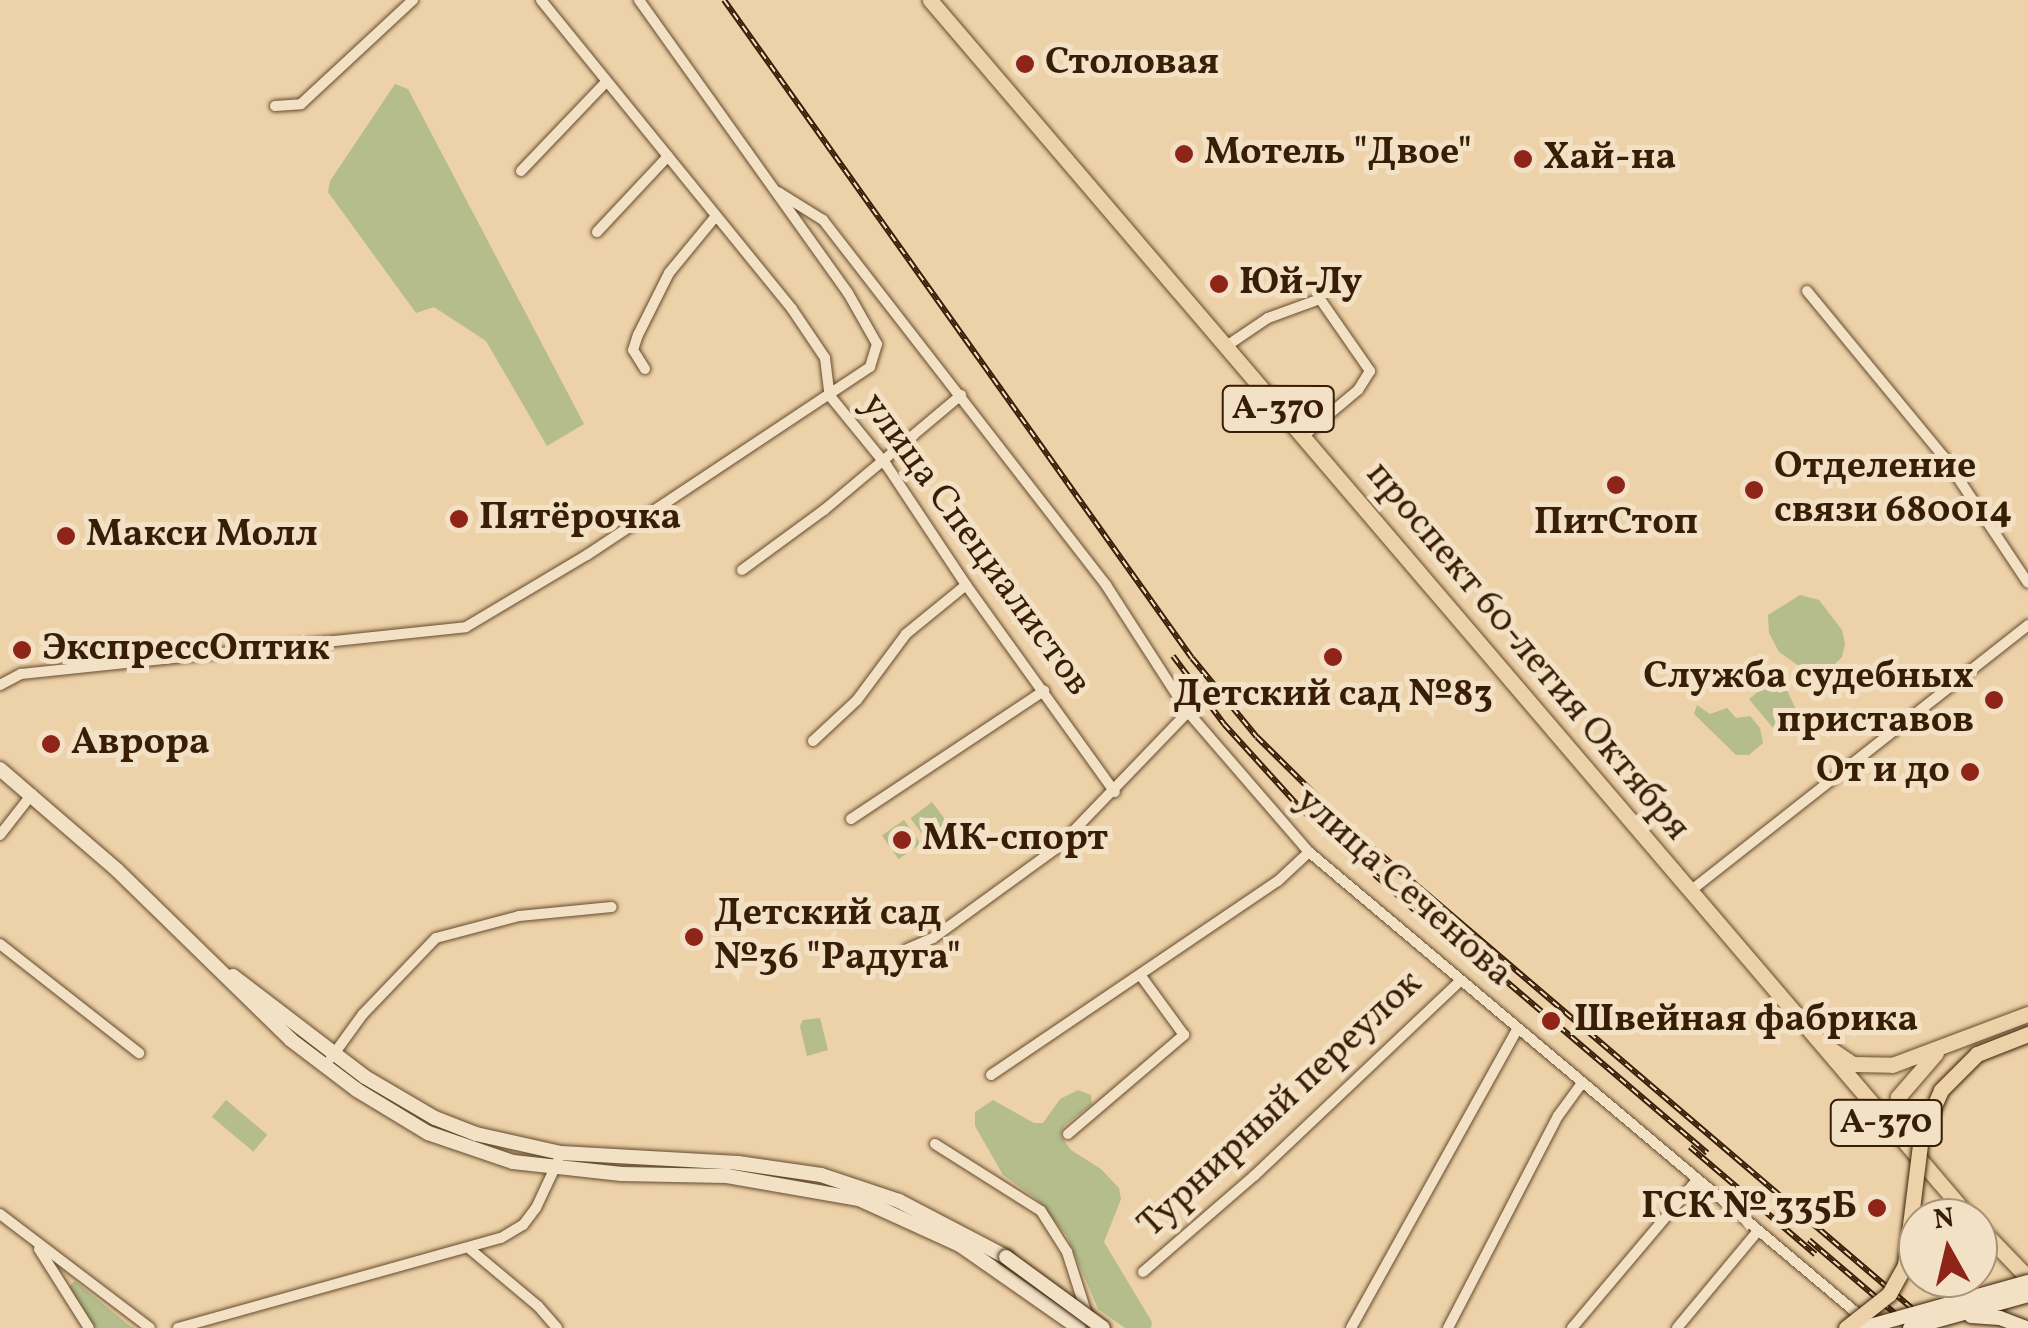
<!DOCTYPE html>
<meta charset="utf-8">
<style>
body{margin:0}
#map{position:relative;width:2028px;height:1328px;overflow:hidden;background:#edd1a8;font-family:Vollkorn,serif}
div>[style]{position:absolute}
.green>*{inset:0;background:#b4bd8b;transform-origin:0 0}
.roads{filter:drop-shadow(0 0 2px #654b2e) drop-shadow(0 0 2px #654b2e)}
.minor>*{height:10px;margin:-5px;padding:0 5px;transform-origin:5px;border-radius:5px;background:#f3e1c6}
.secondary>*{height:14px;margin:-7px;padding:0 7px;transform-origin:7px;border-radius:7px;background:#f3e1c6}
.trunk>*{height:15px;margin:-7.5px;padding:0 7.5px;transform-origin:7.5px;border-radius:7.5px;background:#edd1a8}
.rail>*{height:6px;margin-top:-3px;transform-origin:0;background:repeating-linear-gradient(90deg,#f3e1c6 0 8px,#381e05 0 16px);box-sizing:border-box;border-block:2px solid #381e05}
.bridges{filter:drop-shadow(0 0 2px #381e05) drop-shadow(0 0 2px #381e05)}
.secondary-bridge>*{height:14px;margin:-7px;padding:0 7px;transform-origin:7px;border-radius:7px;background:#f3e1c6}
.trunk-bridge>*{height:15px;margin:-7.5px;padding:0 7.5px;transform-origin:7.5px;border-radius:7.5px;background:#edd1a8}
.dots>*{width:28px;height:28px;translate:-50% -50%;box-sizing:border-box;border:5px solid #f3e1c6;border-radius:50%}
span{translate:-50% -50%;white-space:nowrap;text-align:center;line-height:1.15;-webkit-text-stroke:10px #f3e1c6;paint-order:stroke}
.shield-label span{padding:2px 8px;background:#f3e1c6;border:2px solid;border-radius:8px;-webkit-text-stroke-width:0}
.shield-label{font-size:35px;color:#381e05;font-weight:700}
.poi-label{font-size:38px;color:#381e05;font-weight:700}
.left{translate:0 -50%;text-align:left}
.right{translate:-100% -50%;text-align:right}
.street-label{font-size:38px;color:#381e05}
.north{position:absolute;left:1898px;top:1198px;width:100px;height:100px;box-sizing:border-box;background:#f3e1c6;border:2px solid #a89379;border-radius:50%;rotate:352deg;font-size:28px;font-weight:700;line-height:40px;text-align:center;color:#381e05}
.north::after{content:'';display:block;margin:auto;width:35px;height:45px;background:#8f2418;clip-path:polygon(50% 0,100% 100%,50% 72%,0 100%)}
</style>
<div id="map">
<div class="green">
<i style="clip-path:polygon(395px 84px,408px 89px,584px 424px,547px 446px,486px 341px,434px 307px,416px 313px,328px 192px,330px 181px)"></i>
<i style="clip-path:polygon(1800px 595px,1819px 600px,1842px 630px,1845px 644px,1842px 657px,1831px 668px,1812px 675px,1779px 652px,1769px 633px,1768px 615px)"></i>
<i style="clip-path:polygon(1765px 686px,1786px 688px,1799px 716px,1778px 734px,1749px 699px)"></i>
<i style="clip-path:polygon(1697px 705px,1710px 714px,1727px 708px,1736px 718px,1750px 716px,1760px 728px,1763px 743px,1749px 755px,1736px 755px,1694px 714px)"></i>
<i style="left:932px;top:802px;width:30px;height:27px;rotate:53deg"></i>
<i style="left:904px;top:820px;width:29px;height:27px;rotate:55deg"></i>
<i style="clip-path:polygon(820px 1018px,828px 1050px,807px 1056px,800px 1026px,803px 1020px)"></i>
<i style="clip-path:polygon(1078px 1090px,1091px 1095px,1092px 1104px,1064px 1126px,1061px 1136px,1071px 1150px,1101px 1169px,1119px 1188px,1121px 1199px,1104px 1242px,1152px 1322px,1151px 1328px,1125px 1328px,1098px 1309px,1067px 1236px,1038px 1200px,1003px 1175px,975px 1126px,975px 1112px,993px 1100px,1034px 1123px,1043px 1123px,1060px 1099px)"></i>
<i style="left:226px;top:1100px;width:54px;height:22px;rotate:40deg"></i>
<i style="clip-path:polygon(75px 1281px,130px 1326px,135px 1328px,95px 1328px,68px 1287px)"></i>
</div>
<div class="roads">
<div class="minor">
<i style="left:541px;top:0;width:398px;rotate:50.9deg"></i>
<i style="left:792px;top:309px;width:59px;rotate:56deg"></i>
<i style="left:825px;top:358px;width:38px;rotate:83deg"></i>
<i style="left:830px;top:396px;width:90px;rotate:50.8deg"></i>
<i style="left:887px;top:466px;width:143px;rotate:56.4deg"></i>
<i style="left:966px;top:585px;width:255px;rotate:54.3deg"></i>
<i style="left:275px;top:106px;width:26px;rotate:-4deg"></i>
<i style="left:301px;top:104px;width:153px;rotate:-42.9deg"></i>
<i style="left:521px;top:171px;width:122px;rotate:-46.3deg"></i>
<i style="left:778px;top:192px;width:53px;rotate:31.9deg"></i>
<i style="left:823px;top:220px;width:462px;rotate:52.2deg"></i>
<i style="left:1106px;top:585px;width:151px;rotate:57.2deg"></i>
<i style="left:1188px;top:712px;width:185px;rotate:49.2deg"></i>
<i style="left:1309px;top:852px;width:727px;rotate:40.09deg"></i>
<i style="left:597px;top:232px;width:104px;rotate:-46.9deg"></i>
<i style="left:1807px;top:291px;width:215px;rotate:50.5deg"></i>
<i style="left:1944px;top:457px;width:151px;rotate:56.3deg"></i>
<i style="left:1225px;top:347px;width:52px;rotate:-34deg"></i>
<i style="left:1268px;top:318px;width:55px;rotate:-20.1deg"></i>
<i style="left:1320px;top:299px;width:88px;rotate:55.2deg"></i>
<i style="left:1370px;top:371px;width:22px;rotate:122deg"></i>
<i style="left:1358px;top:390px;width:73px;rotate:140deg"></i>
<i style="left:645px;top:369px;width:22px;rotate:-122deg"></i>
<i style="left:633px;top:350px;width:16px;rotate:-72deg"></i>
<i style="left:638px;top:335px;width:69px;rotate:-63.4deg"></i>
<i style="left:669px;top:273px;width:74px;rotate:-50.5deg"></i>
<i style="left:742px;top:570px;width:102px;rotate:-36.2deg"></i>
<i style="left:824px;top:510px;width:179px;rotate:-40deg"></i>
<i style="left:0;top:685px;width:24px;rotate:-28deg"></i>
<i style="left:21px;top:674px;width:447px;rotate:-6deg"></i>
<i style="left:466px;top:627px;width:141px;rotate:-30.8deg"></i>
<i style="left:587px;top:555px;width:340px;rotate:-33.6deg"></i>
<i style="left:870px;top:367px;width:24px;rotate:-73deg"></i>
<i style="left:877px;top:344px;width:59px;rotate:-119.6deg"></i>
<i style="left:848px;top:293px;width:360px;rotate:-125.5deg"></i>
<i style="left:813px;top:741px;width:60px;rotate:-43deg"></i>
<i style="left:857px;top:700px;width:82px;rotate:-53.4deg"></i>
<i style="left:906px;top:634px;width:77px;rotate:-39.2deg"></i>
<i style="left:851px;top:819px;width:232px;rotate:-33.6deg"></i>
<i style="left:0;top:835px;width:52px;rotate:-52deg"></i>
<i style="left:1689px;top:892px;width:432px;rotate:-38.2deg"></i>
<i style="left:0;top:944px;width:177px;rotate:38.1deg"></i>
<i style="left:907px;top:949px;width:28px;rotate:-23deg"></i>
<i style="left:933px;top:938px;width:153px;rotate:-36deg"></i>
<i style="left:1057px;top:848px;width:189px;rotate:-46.1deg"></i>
<i style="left:331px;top:1058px;width:54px;rotate:-54deg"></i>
<i style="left:363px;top:1014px;width:105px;rotate:-46.2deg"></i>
<i style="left:436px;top:938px;width:86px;rotate:-14.8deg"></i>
<i style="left:519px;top:916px;width:93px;rotate:-5.5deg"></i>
<i style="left:991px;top:1075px;width:346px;rotate:-34.1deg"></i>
<i style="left:1278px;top:881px;width:42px;rotate:-43.1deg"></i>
<i style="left:1068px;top:1134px;width:153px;rotate:-40.5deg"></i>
<i style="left:1184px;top:1035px;width:73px;rotate:-126.1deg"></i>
<i style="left:935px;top:1144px;width:125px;rotate:32.3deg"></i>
<i style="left:1041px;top:1211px;width:49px;rotate:57.6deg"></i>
<i style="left:1067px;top:1252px;width:69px;rotate:72.3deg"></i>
<i style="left:0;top:1214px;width:188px;rotate:37.2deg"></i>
<i style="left:39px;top:1249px;width:93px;rotate:57.7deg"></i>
<i style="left:471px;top:1250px;width:87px;rotate:39.9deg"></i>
<i style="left:538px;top:1306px;width:29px;rotate:49deg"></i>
<i style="left:1143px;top:1272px;width:147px;rotate:-40.9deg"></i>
<i style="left:1254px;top:1176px;width:282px;rotate:-43.4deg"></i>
<i style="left:178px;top:1328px;width:335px;rotate:-15.6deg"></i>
<i style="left:501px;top:1238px;width:26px;rotate:-31deg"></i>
<i style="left:523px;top:1225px;width:21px;rotate:-53deg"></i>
<i style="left:536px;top:1208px;width:52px;rotate:-64.9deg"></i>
<i style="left:1351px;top:1328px;width:341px;rotate:-60.9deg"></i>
<i style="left:1448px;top:1328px;width:239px;rotate:-62.6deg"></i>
<i style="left:1558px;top:1116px;width:41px;rotate:-54deg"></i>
<i style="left:1572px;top:1328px;width:194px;rotate:-49.8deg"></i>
<i style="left:1677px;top:1328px;width:125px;rotate:-50.2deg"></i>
</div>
<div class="secondary">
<i style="left:0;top:769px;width:155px;rotate:40.8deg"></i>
<i style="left:117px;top:870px;width:243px;rotate:44.3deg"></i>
<i style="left:291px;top:1040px;width:83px;rotate:37.1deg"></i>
<i style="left:357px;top:1090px;width:83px;rotate:31.2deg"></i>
<i style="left:428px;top:1133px;width:90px;rotate:18.8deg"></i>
<i style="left:513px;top:1162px;width:109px;rotate:6.3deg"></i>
<i style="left:621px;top:1174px;width:106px;rotate:1.1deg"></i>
<i style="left:727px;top:1176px;width:134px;rotate:9.9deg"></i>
<i style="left:859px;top:1199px;width:111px;rotate:24.5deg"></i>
<i style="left:960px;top:1245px;width:145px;rotate:34.9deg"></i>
<i style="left:233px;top:976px;width:166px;rotate:37.4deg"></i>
<i style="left:365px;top:1077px;width:81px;rotate:30.4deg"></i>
<i style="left:435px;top:1118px;width:44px;rotate:21.3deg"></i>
<i style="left:476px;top:1134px;width:87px;rotate:12.6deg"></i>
<i style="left:561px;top:1153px;width:177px;rotate:3.2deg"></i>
<i style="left:738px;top:1163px;width:84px;rotate:8.2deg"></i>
<i style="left:821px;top:1175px;width:82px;rotate:18.4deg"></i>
<i style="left:899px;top:1201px;width:121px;rotate:27.6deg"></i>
</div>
<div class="trunk">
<i style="left:930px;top:0;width:1602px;rotate:49.51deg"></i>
<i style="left:1829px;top:1048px;width:29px;rotate:34deg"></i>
<i style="left:1853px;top:1064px;width:39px;rotate:1deg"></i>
<i style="left:1892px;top:1065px;width:145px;rotate:-20.6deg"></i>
<i style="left:1900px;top:1135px;width:16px;rotate:-108deg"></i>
<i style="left:1895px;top:1120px;width:23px;rotate:-83deg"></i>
<i style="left:1898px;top:1097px;width:58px;rotate:-49.2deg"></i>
<i style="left:1978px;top:1226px;width:72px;rotate:46.1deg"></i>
</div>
</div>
<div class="rail">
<i style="left:724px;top:0;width:807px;rotate:54.58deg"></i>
<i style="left:1192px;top:658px;width:102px;rotate:50.6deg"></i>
<i style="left:1257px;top:737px;width:125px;rotate:44.7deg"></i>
<i style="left:1346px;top:825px;width:775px;rotate:40.5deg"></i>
<i style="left:1173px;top:656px;width:85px;rotate:53.1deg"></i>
<i style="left:1224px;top:724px;width:115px;rotate:47.8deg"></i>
<i style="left:1301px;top:809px;width:256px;rotate:41.7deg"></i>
<i style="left:1486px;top:964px;width:291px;rotate:40.5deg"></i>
<i style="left:1690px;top:1147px;width:165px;rotate:40.6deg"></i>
<i style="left:1809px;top:1240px;width:135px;rotate:40.5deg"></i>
</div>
<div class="bridges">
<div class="secondary-bridge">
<i style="left:1006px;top:1257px;width:120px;rotate:36.2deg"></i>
<i style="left:1971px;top:1316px;width:29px;rotate:4deg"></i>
<i style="left:2000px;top:1318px;width:28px;rotate:21deg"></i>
<i style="left:1863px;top:1328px;width:171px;rotate:-15.6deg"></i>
<i style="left:1910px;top:1328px;width:123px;rotate:-15.6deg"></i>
</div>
<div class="trunk-bridge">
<i style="left:1846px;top:1328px;width:55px;rotate:-38.3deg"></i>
<i style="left:1889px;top:1294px;width:33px;rotate:-61deg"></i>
<i style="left:1905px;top:1265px;width:130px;rotate:-82.9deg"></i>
<i style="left:1921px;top:1136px;width:50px;rotate:-66.5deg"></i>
<i style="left:1941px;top:1090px;width:51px;rotate:-45deg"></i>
<i style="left:1977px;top:1054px;width:55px;rotate:-21.4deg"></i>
</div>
</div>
<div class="dots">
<i style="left:1025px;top:64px;background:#8f2418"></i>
<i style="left:1184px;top:154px;background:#8f2418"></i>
<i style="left:1523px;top:159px;background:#8f2418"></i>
<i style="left:1219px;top:284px;background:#8f2418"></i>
<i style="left:1616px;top:485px;background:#8f2418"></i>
<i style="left:1754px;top:490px;background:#8f2418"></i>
<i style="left:459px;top:519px;background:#8f2418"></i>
<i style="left:66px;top:536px;background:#8f2418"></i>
<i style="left:22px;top:650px;background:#8f2418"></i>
<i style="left:1333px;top:657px;background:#8f2418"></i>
<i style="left:1994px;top:700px;background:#8f2418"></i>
<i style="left:51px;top:744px;background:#8f2418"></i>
<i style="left:1970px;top:772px;background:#8f2418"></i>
<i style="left:902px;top:840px;background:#8f2418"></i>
<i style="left:694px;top:937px;background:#8f2418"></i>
<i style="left:1551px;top:1021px;background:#8f2418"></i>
<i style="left:1877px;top:1208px;background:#8f2418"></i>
</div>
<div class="shield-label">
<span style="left:1278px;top:409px">А-370</span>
<span style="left:1886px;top:1123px">А-370</span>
</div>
<div class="poi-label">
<span class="left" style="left:1045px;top:64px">Столовая</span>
<span class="left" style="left:1204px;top:154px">Мотель "Двое"</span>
<span class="left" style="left:1543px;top:159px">Хай-на</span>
<span class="left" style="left:1239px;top:284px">Юй-Лу</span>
<span class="left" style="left:1774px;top:490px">Отделение<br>связи 680014</span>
<span class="left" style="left:479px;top:519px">Пятёрочка</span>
<span style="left:1616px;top:524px">ПитСтоп</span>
<span class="left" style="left:86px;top:536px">Макси Молл</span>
<span class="left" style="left:42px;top:650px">ЭкспрессОптик</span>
<span class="right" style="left:1974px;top:700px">Служба судебных<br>приставов</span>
<span style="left:1333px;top:696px">Детский сад №83</span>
<span class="left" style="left:71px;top:744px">Аврора</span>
<span class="right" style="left:1950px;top:772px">От и до</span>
<span class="left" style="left:922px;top:840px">МК-спорт</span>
<span class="left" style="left:714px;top:937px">Детский сад<br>№36 "Радуга"</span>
<span class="left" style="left:1574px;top:1021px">Швейная фабрика</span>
<span class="right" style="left:1857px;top:1208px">ГСК № 335Б</span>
</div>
<div class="street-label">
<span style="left:975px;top:545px;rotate:54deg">улица Специалистов</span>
<span style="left:1527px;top:652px;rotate:50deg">проспект 60-летия Октября</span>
<span style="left:1403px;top:888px;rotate:42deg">улица Сеченова</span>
<span style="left:1281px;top:1105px;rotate:-43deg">Турнирный переулок</span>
</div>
<div class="north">N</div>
</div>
